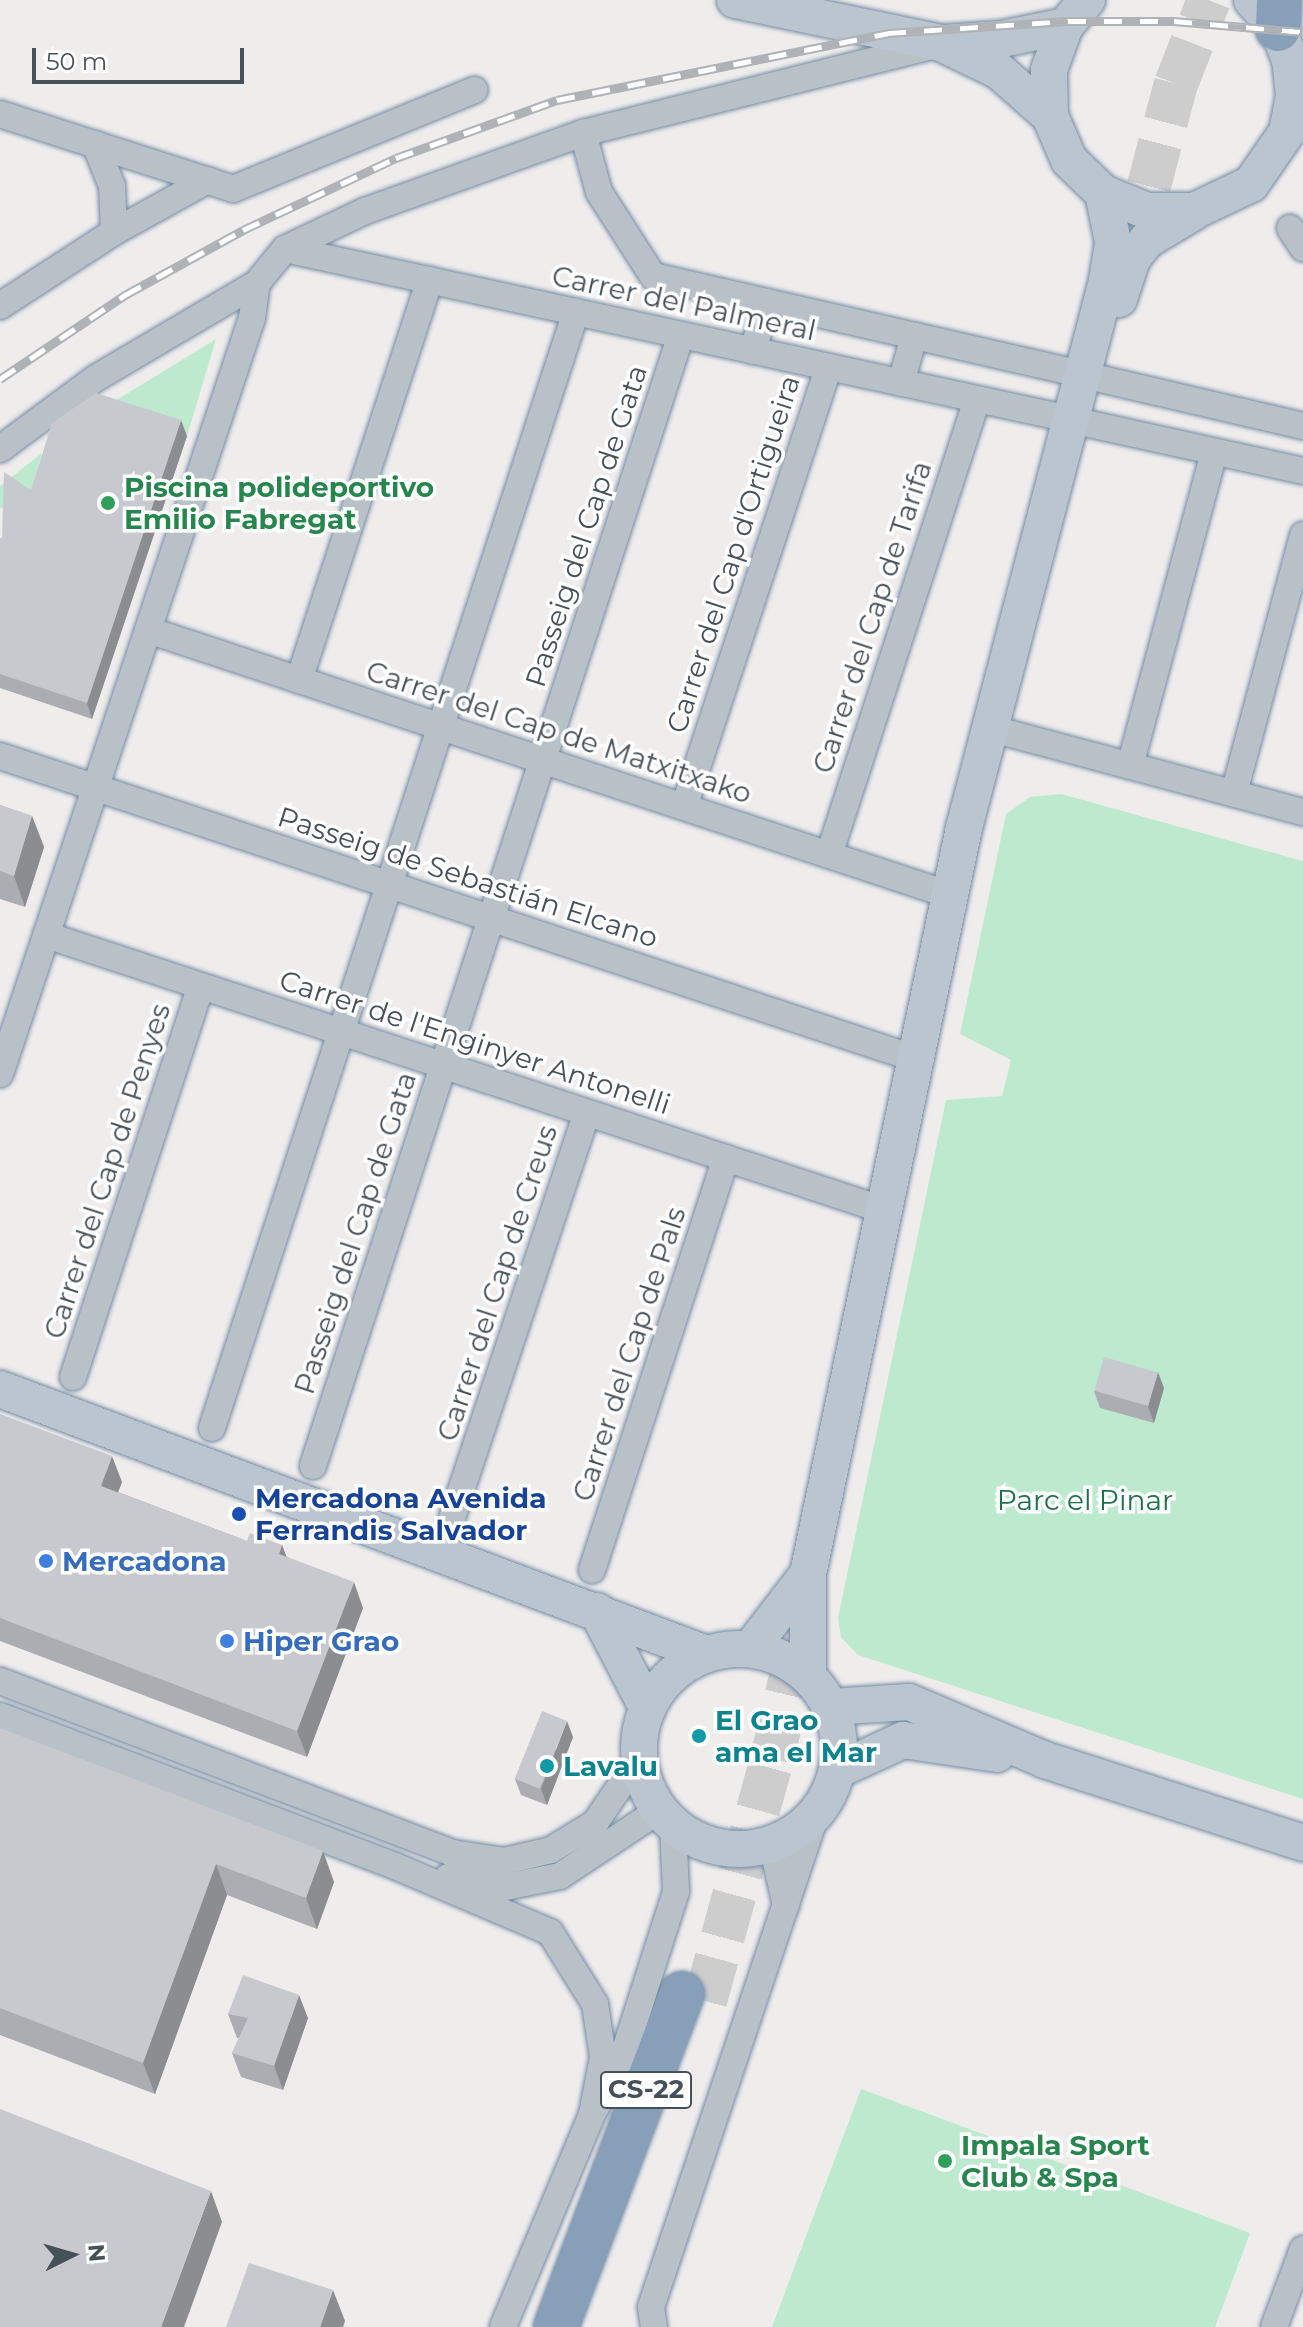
<!DOCTYPE html>
<meta charset="utf-8">
<style>
body{margin:0}
#map{position:relative;width:1303px;height:2327px;overflow:hidden;background:#efecec;font-family:Montserrat,sans-serif}
div>[style]{position:absolute}
.green>*{inset:0;background:#bdeace}
.highway-tunnel>*{height:44px;margin-top:-22px;transform-origin:0;background:repeating-linear-gradient(90deg,#cdcdce 0 44px,transparent 0 66px)}
.roads{filter:drop-shadow(0 0 2px #738ba4) drop-shadow(0 0 2px #738ba4)}
.street>*{height:26px;margin:-13px;padding:0 13px;transform-origin:13px;border-radius:13px;background:#b9c1c8}
.secondary>*{height:36px;margin:-18px;padding:0 18px;transform-origin:18px;border-radius:18px;background:#bbc5cf}
.secondary>.ring{margin:-18px;padding:0;box-sizing:content-box;background:none;border:36px solid #bbc5cf;border-radius:50%}
.highway>*{height:44px;margin:-22px;padding:0 22px;transform-origin:22px;border-radius:22px;background:#879fb8}
.rail>*{height:9px;margin-top:-4.5px;transform-origin:0;background:repeating-linear-gradient(90deg,#fff 0 18px,#afb2b6 0 36px);box-sizing:border-box;border-block:2px solid #afb2b6}
.wall>*{inset:0;background:#abadb2}
.shaded-wall>*{inset:0;background:#8b8d91}
.building>*{inset:0;background:#c7c9cf;transform-origin:0 0}
.dots>*{width:22px;height:22px;translate:-50% -50%;box-sizing:border-box;border:4px solid #fff;border-radius:50%}
span{translate:-50% -50%;white-space:nowrap;text-align:center;line-height:1.15;-webkit-text-stroke:7px #fff;paint-order:stroke}
.shield-label span{padding:2px 6px;background:#fff;border:2px solid;border-radius:6px;-webkit-text-stroke-width:0}
.shield-label{font-size:26px;color:#465058;font-weight:700}
.street-label{font-size:28px;color:#465058}
.leisure-label{font-size:28px;color:#27864d;font-weight:700}
.left{translate:0 -50%;text-align:left}
.transit-label{font-size:28px;color:#164399;font-weight:700}
.park-label{font-size:28px;color:#1d7347}
.shop-label{font-size:28px;color:#366cbe;font-weight:700}
.culture-label{font-size:28px;color:#0d838f;font-weight:700}
.north{position:absolute;left:32px;top:2215px;width:80px;height:80px;-webkit-text-stroke:6px #fff;paint-order:stroke;rotate:85deg;font-size:22px;font-weight:700;line-height:32px;text-align:center;color:#465058}
.north::after{content:'';display:block;margin:auto;width:28px;height:36px;background:#465058;clip-path:polygon(50% 0,100% 100%,50% 72%,0 100%)}
.scale{position:absolute;left:32px;top:48px;width:212px;height:36px;box-sizing:border-box;border:4px solid #465058;border-top:0;padding-left:10px;font-size:24px;line-height:28px;white-space:nowrap;color:#465058;-webkit-text-stroke:6px #fff;paint-order:stroke}
</style>
<div id="map">
<div class="green">
<i style="clip-path:polygon(216px 339px,187px 436px,102px 409px)"></i>
<i style="clip-path:polygon(42px 453px,31px 492px,9px 510px,0 508px,0 486px)"></i>
<i style="clip-path:polygon(1061px 794px,1303px 861px,1303px 1799px,858px 1655px,841px 1637px,838px 1618px,946px 1100px,1002px 1096px,1011px 1060px,960px 1034px,1006px 814px,1030px 797px)"></i>
<i style="clip-path:polygon(861px 2089px,1250px 2233px,1215px 2327px,772px 2327px)"></i>
</div>
<div class="highway-tunnel">
<i style="left:1132px;top:250px;width:172px;rotate:-75.2deg"></i>
<i style="left:1176px;top:84px;width:90px;rotate:-68.6deg"></i>
<i style="left:705px;top:2001px;width:251px;rotate:-74.5deg"></i>
<i style="left:772px;top:1759px;width:143px;rotate:-77deg"></i>
</div>
<div class="roads">
<div class="street">
<i style="left:0;top:114px;width:245px;rotate:17.8deg"></i>
<i style="left:233px;top:189px;width:261px;rotate:-22.3deg"></i>
<i style="left:583px;top:133px;width:61px;rotate:74.8deg"></i>
<i style="left:599px;top:192px;width:100px;rotate:57.3deg"></i>
<i style="left:653px;top:276px;width:439px;rotate:12.9deg"></i>
<i style="left:95px;top:144px;width:45px;rotate:68deg"></i>
<i style="left:112px;top:186px;width:46px;rotate:87.5deg"></i>
<i style="left:1290px;top:228px;width:24px;rotate:57deg"></i>
<i style="left:285px;top:249px;width:802px;rotate:12.23deg"></i>
<i style="left:0;top:306px;width:136px;rotate:-33deg"></i>
<i style="left:114px;top:232px;width:107px;rotate:-29deg"></i>
<i style="left:753px;top:351px;width:51px;rotate:-74.1deg"></i>
<i style="left:1097px;top:378px;width:212px;rotate:13.1deg"></i>
<i style="left:901px;top:383px;width:49px;rotate:-74.5deg"></i>
<i style="left:1085px;top:423px;width:223px;rotate:12.4deg"></i>
<i style="left:0;top:449px;width:119px;rotate:-36.5deg"></i>
<i style="left:96px;top:378px;width:187px;rotate:-30.5deg"></i>
<i style="left:257px;top:283px;width:44px;rotate:-50.5deg"></i>
<i style="left:285px;top:249px;width:89px;rotate:-25.4deg"></i>
<i style="left:365px;top:211px;width:232px;rotate:-19.7deg"></i>
<i style="left:583px;top:133px;width:365px;rotate:-14deg"></i>
<i style="left:148px;top:630px;width:845px;rotate:18.28deg"></i>
<i style="left:299px;top:680px;width:421px;rotate:-71.9deg"></i>
<i style="left:989px;top:728px;width:325px;rotate:15deg"></i>
<i style="left:0;top:756px;width:965px;rotate:18.3deg"></i>
<i style="left:1130px;top:766px;width:325px;rotate:-75deg"></i>
<i style="left:1234px;top:793px;width:267px;rotate:-75deg"></i>
<i style="left:684px;top:807px;width:463px;rotate:-71.8deg"></i>
<i style="left:829px;top:855px;width:478px;rotate:-72deg"></i>
<i style="left:46px;top:935px;width:882px;rotate:18.17deg"></i>
<i style="left:0;top:1074px;width:797px;rotate:-71.57deg"></i>
<i style="left:252px;top:318px;width:35px;rotate:-82deg"></i>
<i style="left:73px;top:1377px;width:411px;rotate:-71.9deg"></i>
<i style="left:212px;top:1428px;width:1174px;rotate:-71.94deg"></i>
<i style="left:313px;top:1466px;width:1189px;rotate:-71.98deg"></i>
<i style="left:452px;top:1518px;width:427px;rotate:-71.6deg"></i>
<i style="left:592px;top:1570px;width:433px;rotate:-72deg"></i>
<i style="left:0;top:1681px;width:484px;rotate:20.8deg"></i>
<i style="left:452px;top:1853px;width:54px;rotate:8.6deg"></i>
<i style="left:505px;top:1861px;width:47px;rotate:-13.4deg"></i>
<i style="left:551px;top:1850px;width:52px;rotate:-31.5deg"></i>
<i style="left:595px;top:1823px;width:76px;rotate:-55.7deg"></i>
<i style="left:0;top:1716px;width:423px;rotate:20.8deg"></i>
<i style="left:395px;top:1866px;width:168px;rotate:23.1deg"></i>
<i style="left:550px;top:1932px;width:85px;rotate:58deg"></i>
<i style="left:595px;top:2004px;width:54px;rotate:81.4deg"></i>
<i style="left:603px;top:2057px;width:58px;rotate:100.9deg"></i>
<i style="left:772px;top:1845px;width:62px;rotate:76.9deg"></i>
<i style="left:448px;top:1877px;width:58px;rotate:10deg"></i>
<i style="left:505px;top:1887px;width:56px;rotate:-11.3deg"></i>
<i style="left:560px;top:1876px;width:118px;rotate:-33.6deg"></i>
<i style="left:503px;top:2327px;width:231px;rotate:-67.3deg"></i>
<i style="left:592px;top:2114px;width:59px;rotate:-60.4deg"></i>
<i style="left:621px;top:2063px;width:180px;rotate:-72.2deg"></i>
<i style="left:676px;top:1892px;width:65px;rotate:-92.6deg"></i>
<i style="left:654px;top:2327px;width:20px;rotate:-99deg"></i>
<i style="left:651px;top:2307px;width:520px;rotate:-71.5deg"></i>
<i style="left:1274px;top:2327px;width:83px;rotate:-69.6deg"></i>
</div>
<div class="secondary">
<i style="left:735px;top:0;width:210px;rotate:11.8deg"></i>
<i style="left:941px;top:43px;width:64px;rotate:25.8deg"></i>
<i style="left:999px;top:71px;width:68px;rotate:41.4deg"></i>
<i style="left:1087px;top:0;width:34px;rotate:130deg"></i>
<i style="left:1065px;top:26px;width:47px;rotate:110deg"></i>
<i style="left:1049px;top:70px;width:46px;rotate:88.8deg"></i>
<i style="left:1050px;top:116px;width:48px;rotate:66.6deg"></i>
<i style="left:1069px;top:160px;width:47px;rotate:44.1deg"></i>
<i style="left:1103px;top:193px;width:48px;rotate:22.2deg"></i>
<i style="left:1147px;top:211px;width:47px"></i>
<i style="left:1194px;top:211px;width:63px;rotate:-25.3deg"></i>
<i style="left:1251px;top:184px;width:63px;rotate:-55.3deg"></i>
<i style="left:1287px;top:132px;width:37px;rotate:-79deg"></i>
<i style="left:1294px;top:96px;width:36px;rotate:-96deg"></i>
<i style="left:1290px;top:60px;width:33px;rotate:-111deg"></i>
<i style="left:1278px;top:29px;width:39px;rotate:-132deg"></i>
<i style="left:944px;top:43px;width:58px;rotate:-3.9deg"></i>
<i style="left:1002px;top:39px;width:64px;rotate:-11.7deg"></i>
<i style="left:1119px;top:299px;width:42px;rotate:-72deg"></i>
<i style="left:1132px;top:259px;width:24px;rotate:-52deg"></i>
<i style="left:1147px;top:240px;width:55px;rotate:-30.8deg"></i>
<i style="left:0;top:1389px;width:752px;rotate:20.56deg"></i>
<i style="left:597px;top:1611px;width:108px;rotate:62.5deg"></i>
<i style="left:751px;top:1648px;width:93px;rotate:-52.4deg"></i>
<i class="ring" style="left:639px;top:1649px;width:164px;height:164px"></i>
<i style="left:808px;top:1674px;width:100px;rotate:-90deg"></i>
<i style="left:808px;top:1574px;width:762px;rotate:-78.19deg"></i>
<i style="left:964px;top:828px;width:565px;rotate:-75.35deg"></i>
<i style="left:1107px;top:281px;width:39px;rotate:-81deg"></i>
<i style="left:1113px;top:242px;width:50px;rotate:-101.5deg"></i>
<i style="left:831px;top:1707px;width:78px;rotate:-3.7deg"></i>
<i style="left:909px;top:1702px;width:148px;rotate:23.1deg"></i>
<i style="left:1045px;top:1760px;width:271px;rotate:17.8deg"></i>
<i style="left:838px;top:1770px;width:72px;rotate:-24.8deg"></i>
<i style="left:903px;top:1740px;width:95px;rotate:8.5deg"></i>
</div>
<div class="highway">
<i style="left:1278px;top:29px;width:29px;rotate:-88deg"></i>
<i style="left:556px;top:2327px;width:356px;rotate:-69.3deg"></i>
</div>
</div>
<div class="rail">
<i style="left:0;top:379px;width:151px;rotate:-33.9deg"></i>
<i style="left:125px;top:295px;width:135px;rotate:-28.8deg"></i>
<i style="left:243px;top:230px;width:169px;rotate:-25.2deg"></i>
<i style="left:396px;top:158px;width:171px;rotate:-19.8deg"></i>
<i style="left:557px;top:100px;width:338px;rotate:-11.4deg"></i>
<i style="left:888px;top:33px;width:180px;rotate:-3.8deg"></i>
<i style="left:1068px;top:21px;width:106px"></i>
<i style="left:1174px;top:21px;width:129px;rotate:4.9deg"></i>
</div>
<div class="wall">
<i style="clip-path:polygon(187px 436px,92px 719px,0 688px,0 538px,2px 539px,31px 490px)"></i>
<i style="clip-path:polygon(0 805px,32px 816px,44px 847px,25px 907px,0 899px)"></i>
<i style="clip-path:polygon(1164px 1388px,1154px 1423px,1100px 1408px,1094px 1391px)"></i>
<i style="clip-path:polygon(0 1414px,122px 1482px,118px 1492px,247px 1541px,282px 1545px,286px 1556px,363px 1608px,307px 1757px,0 1641px)"></i>
<i style="clip-path:polygon(0 1728px,334px 1882px,317px 1929px,227px 1895px,155px 2094px,0 2035px)"></i>
<i style="clip-path:polygon(573px 1737px,547px 1805px,521px 1795px,515px 1779px)"></i>
<i style="clip-path:polygon(228px 2014px,308px 2018px,283px 2090px,241px 2077px,232px 2053px,239px 2038px,237px 2038px)"></i>
</div>
<div class="shaded-wall">
<i style="clip-path:polygon(181px 420px,187px 436px,92px 719px,87px 703px)"></i>
<i style="clip-path:polygon(32px 816px,44px 847px,25px 907px,14px 876px)"></i>
<i style="clip-path:polygon(1158px 1372px,1164px 1388px,1154px 1423px,1148px 1406px)"></i>
<i style="clip-path:polygon(112px 1456px,122px 1482px,110px 1512px,101px 1486px)"></i>
<i style="clip-path:polygon(282px 1545px,292px 1571px,279px 1554px)"></i>
<i style="clip-path:polygon(354px 1582px,363px 1608px,307px 1757px,297px 1731px)"></i>
<i style="clip-path:polygon(567px 1721px,573px 1737px,547px 1805px,541px 1789px)"></i>
<i style="clip-path:polygon(323px 1851px,334px 1882px,317px 1929px,306px 1898px)"></i>
<i style="clip-path:polygon(216px 1864px,227px 1895px,155px 2094px,143px 2063px)"></i>
<i style="clip-path:polygon(299px 1995px,308px 2018px,283px 2090px,274px 2066px)"></i>
<i style="clip-path:polygon(211px 2191px,222px 2222px,184px 2327px,161px 2327px)"></i>
<i style="clip-path:polygon(333px 2290px,345px 2321px,343px 2327px,320px 2327px)"></i>
</div>
<div class="building">
<i style="clip-path:polygon(96px 393px,181px 420px,87px 703px,0 674px,0 538px,2px 539px,4px 472px,31px 490px,52px 423px)"></i>
<i style="clip-path:polygon(0 805px,32px 816px,14px 876px,0 871px)"></i>
<i style="left:1104px;top:1357px;width:56px;height:35px;rotate:16deg"></i>
<i style="clip-path:polygon(0 1414px,112px 1456px,101px 1486px,247px 1541px,250px 1533px,282px 1545px,279px 1554px,354px 1582px,297px 1731px,0 1618px)"></i>
<i style="left:542px;top:1711px;width:27px;height:73px;rotate:22deg"></i>
<i style="clip-path:polygon(0 1728px,323px 1851px,306px 1898px,216px 1864px,143px 2063px,0 2008px)"></i>
<i style="clip-path:polygon(243px 1975px,299px 1995px,274px 2066px,232px 2053px,248px 2018px,228px 2014px)"></i>
<i style="clip-path:polygon(0 2109px,211px 2191px,161px 2327px,0 2327px)"></i>
<i style="clip-path:polygon(249px 2263px,333px 2290px,320px 2327px,226px 2327px)"></i>
</div>
<div class="dots">
<i style="left:108px;top:503px;background:#2e9e5b"></i>
<i style="left:239px;top:1514px;background:#1a4fb4"></i>
<i style="left:46px;top:1561px;background:#3f7fe0"></i>
<i style="left:227px;top:1641px;background:#3f7fe0"></i>
<i style="left:699px;top:1736px;background:#0f9aa8"></i>
<i style="left:547px;top:1766px;background:#0f9aa8"></i>
<i style="left:945px;top:2161px;background:#2e9e5b"></i>
</div>
<div class="shield-label">
<span style="left:646px;top:2090px">CS-22</span>
</div>
<div class="street-label">
<span style="left:684px;top:303px;rotate:12deg">Carrer del Palmeral</span>
<span style="left:586px;top:526px;rotate:-72deg">Passeig del Cap de Gata</span>
<span style="left:733px;top:554px;rotate:-72deg">Carrer del Cap d'Ortigueira</span>
<span style="left:872px;top:617px;rotate:-72deg">Carrer del Cap de Tarifa</span>
<span style="left:559px;top:732px;rotate:18deg">Carrer del Cap de Matxitxako</span>
<span style="left:468px;top:877px;rotate:18deg">Passeig de Sebastián Elcano</span>
<span style="left:475px;top:1042px;rotate:18deg">Carrer de l'Enginyer Antonelli</span>
<span style="left:107px;top:1171px;rotate:-72deg">Carrer del Cap de Penyes</span>
<span style="left:355px;top:1233px;rotate:-72deg">Passeig del Cap de Gata</span>
<span style="left:497px;top:1283px;rotate:-72deg">Carrer del Cap de Creus</span>
<span style="left:629px;top:1354px;rotate:-72deg">Carrer del Cap de Pals</span>
</div>
<div class="leisure-label">
<span class="left" style="left:124px;top:503px">Piscina polideportivo<br>Emilio Fabregat</span>
<span class="left" style="left:961px;top:2161px">Impala Sport<br>Club &amp; Spa</span>
</div>
<div class="transit-label">
<span class="left" style="left:255px;top:1514px">Mercadona Avenida<br>Ferrandis Salvador</span>
</div>
<div class="park-label">
<span style="left:1085px;top:1500px">Parc el Pinar</span>
</div>
<div class="shop-label">
<span class="left" style="left:62px;top:1561px">Mercadona</span>
<span class="left" style="left:243px;top:1641px">Hiper Grao</span>
</div>
<div class="culture-label">
<span class="left" style="left:715px;top:1736px">El Grao<br>ama el Mar</span>
<span class="left" style="left:563px;top:1766px">Lavalu</span>
</div>
<div class="north">N</div>
<div class="scale">50 m</div>
</div>
